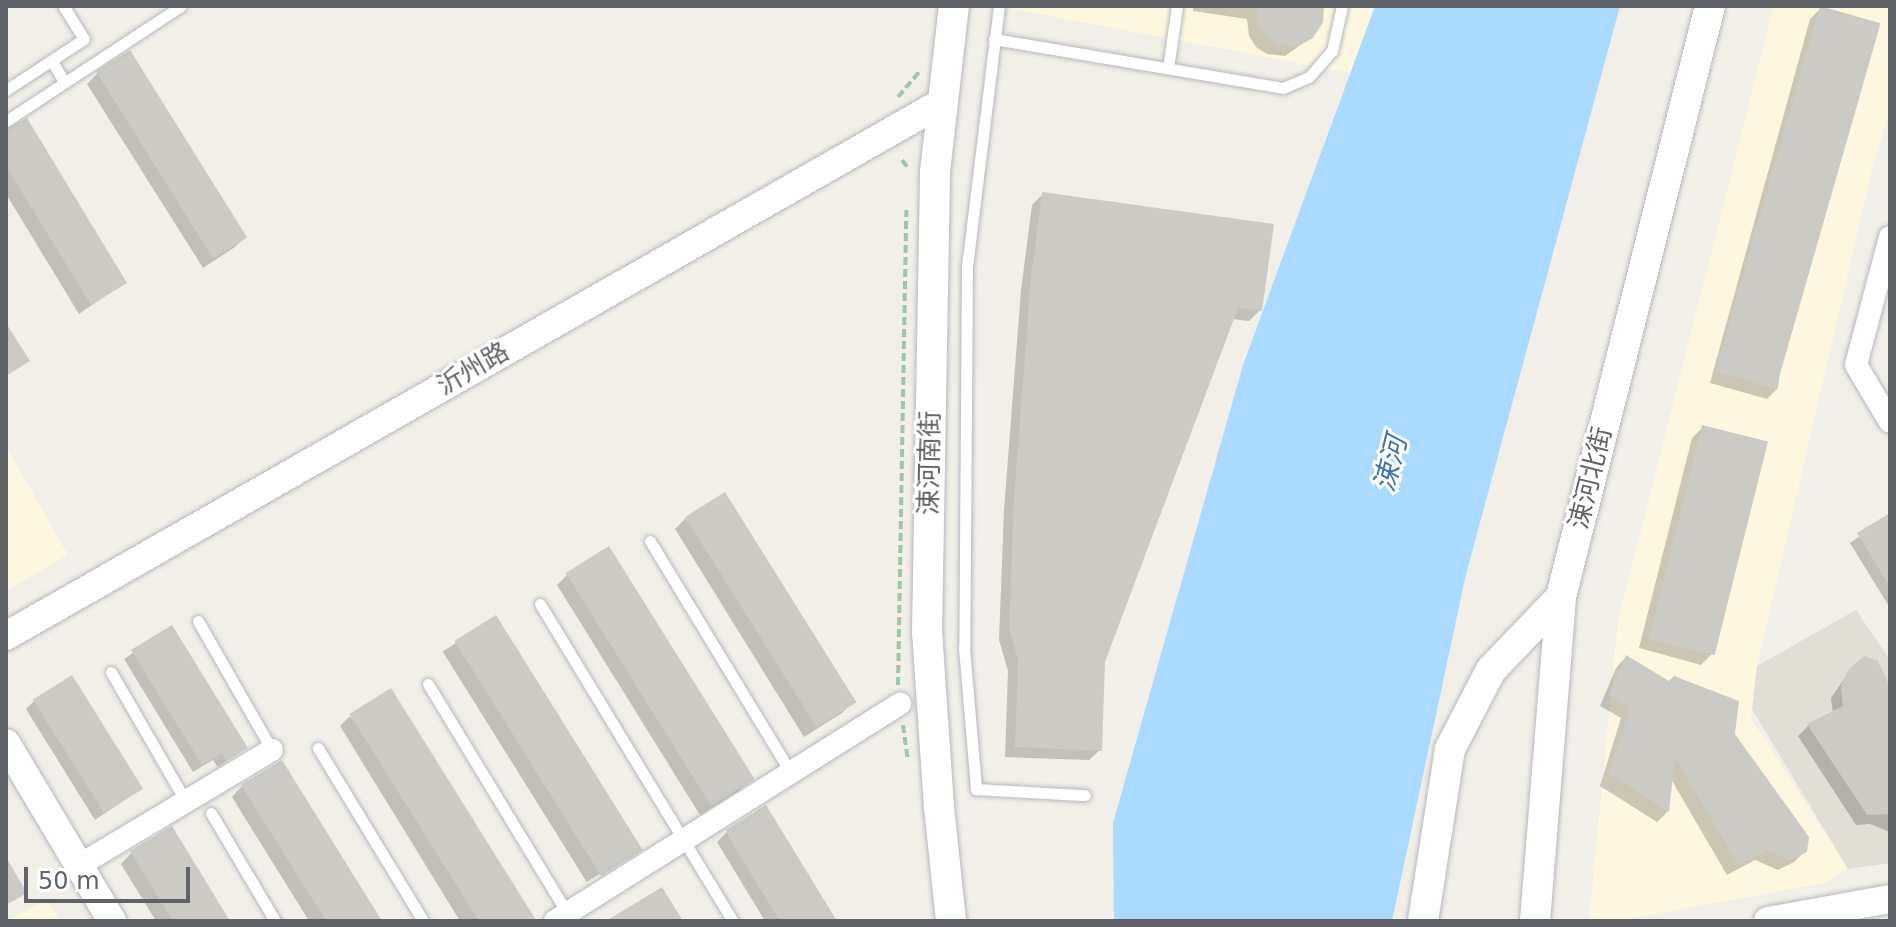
<!DOCTYPE html>
<meta charset="utf-8">
<style>
body{margin:0}
#map{position:relative;width:1896px;height:927px;overflow:hidden;background:#f1efe8;font-family:"DejaVu Sans","Noto Sans SC",sans-serif}
div>[style]{position:absolute}
.commercial>*{inset:0;background:#fef7e0}
.education>*{inset:0;background:#e1ded6}
.water>*{inset:0;background:#aadaff}
.shadow>*{inset:0;background:#0003;transform-origin:0 0}
.building>*{inset:0;background:#cccac5;transform-origin:0 0}
.path>*{height:4px;margin-top:-2px;transform-origin:0;background:repeating-linear-gradient(90deg,#9cc7a9 0 8px,transparent 0 12px)}
.roads{filter:drop-shadow(0 0 2px #b5b8bc) drop-shadow(0 0 2px #b5b8bc)}
.service>*{height:11px;margin:-5.5px;padding:0 5.5px;transform-origin:5.5px;border-radius:5.5px;background:#fff}
.minor>*{height:22px;margin:-11px;padding:0 11px;transform-origin:11px;border-radius:11px;background:#fff}
.tertiary>*{height:28px;margin:-14px;padding:0 14px;transform-origin:14px;border-radius:14px;background:#fff}
.secondary>*{height:30px;margin:-15px;padding:0 15px;transform-origin:15px;border-radius:15px;background:#fff}
span{translate:-50% -50%;white-space:nowrap;text-align:center;line-height:1.15;-webkit-text-stroke:6px #fff;paint-order:stroke}
.street-label{font-size:26px;color:#5f6368}
.water-label{font-size:28px;color:#4174aa;font-style:italic}
.frame{position:absolute;inset:0;border:8px solid #5f6368;pointer-events:none}
.scale{position:absolute;left:24px;top:867px;width:166px;height:36px;box-sizing:border-box;border:4px solid #5f6368;border-top:0;padding-left:10px;font-size:24px;line-height:28px;white-space:nowrap;color:#5f6368;-webkit-text-stroke:6px #fff;paint-order:stroke}
</style>
<div id="map">
<div class="commercial">
<i style="clip-path:polygon(998px 6px,1375px 6px,1351px 73px)"></i>
<i style="clip-path:polygon(1774px 6px,1890px 6px,1890px 110px,1872px 169px,1757px 666px,1751px 718px,1848px 869px,1825px 883px,1616px 921px,1589px 921px,1618px 621px)"></i>
<i style="clip-path:polygon(6px 446px,68px 555px,6px 591px)"></i>
<i style="clip-path:polygon(47px 899px,61px 921px,7px 921px)"></i>
</div>
<div class="education">
<i style="clip-path:polygon(1856px 610px,1890px 660px,1890px 863px,1848px 869px,1752px 709px,1757px 666px)"></i>
</div>
<div class="water">
<i style="clip-path:polygon(1375px 6px,1620px 6px,1466px 574px,1392px 921px,1114px 921px,1113px 823px,1243px 365px)"></i>
</div>
<div class="shadow">
<i style="clip-path:polygon(1193px 6px,1322px 6px,1312px 37px,1285px 56px,1267px 54px,1256px 47px,1249px 36px,1247px 19px,1193px 11px)"></i>
<i style="clip-path:polygon(1821px 8px,1778px 388px,1767px 399px,1710px 383px,1810px 19px)"></i>
<i style="clip-path:polygon(98px 73px,246px 237px,235px 247px,203px 268px,87px 84px)"></i>
<i style="clip-path:polygon(6px 130px,124px 283px,79px 314px,6px 194px)"></i>
<i style="clip-path:polygon(1043px 194px,1260px 310px,1249px 321px,1232px 319px,1103px 662px,1100px 750px,1089px 760px,1005px 757px,1008px 671px,999px 640px,1004px 510px,1021px 290px,1032px 205px)"></i>
<i style="clip-path:polygon(1703px 427px,1712px 654px,1701px 665px,1639px 648px,1692px 438px)"></i>
<i style="clip-path:polygon(1890px 515px,1890px 608px,1850px 543px)"></i>
<i style="clip-path:polygon(686px 518px,852px 703px,842px 713px,804px 737px,675px 529px)"></i>
<i style="clip-path:polygon(568px 574px,751px 779px,740px 790px,700px 815px,557px 585px)"></i>
<i style="left:496px;top:618px;width:272px;height:63px;rotate:58deg"></i>
<i style="clip-path:polygon(171px 627px,246px 748px,218px 767px,213px 760px,193px 772px,124px 659px)"></i>
<i style="clip-path:polygon(1626px 657px,1733px 734px,1805px 851px,1794px 862px,1778px 870px,1755px 860px,1727px 875px,1671px 779px,1667px 812px,1657px 822px,1600px 786px,1621px 718px,1600px 706px,1616px 668px)"></i>
<i style="clip-path:polygon(1849px 672px,1890px 691px,1890px 832px,1870px 824px,1856px 825px,1798px 736px,1809px 725px,1833px 714px,1831px 698px)"></i>
<i style="clip-path:polygon(34px 701px,141px 789px,95px 820px,26px 709px)"></i>
<i style="clip-path:polygon(350px 716px,530px 921px,460px 921px,340px 726px)"></i>
<i style="clip-path:polygon(242px 786px,380px 921px,309px 921px,232px 797px)"></i>
<i style="clip-path:polygon(728px 831px,835px 921px,765px 921px,717px 842px)"></i>
<i style="clip-path:polygon(131px 853px,228px 921px,156px 921px,121px 864px)"></i>
</div>
<div class="building">
<i style="clip-path:polygon(1257px 6px,1324px 6px,1323px 22px,1313px 38px,1298px 46px,1278px 44px,1266px 36px,1259px 25px)"></i>
<i style="left:1820px;top:6px;width:63px;height:380px;rotate:16deg"></i>
<i style="left:130px;top:50px;width:221px;height:40px;rotate:58deg"></i>
<i style="clip-path:polygon(27px 118px,127px 283px,91px 305px,6px 166px,6px 129px)"></i>
<i style="clip-path:polygon(1042px 192px,1274px 224px,1262px 311px,1238px 308px,1105px 662px,1102px 751px,1015px 747px,1018px 659px,1009px 629px,1014px 498px,1031px 277px)"></i>
<i style="clip-path:polygon(6px 323px,30px 361px,6px 376px)"></i>
<i style="left:1702px;top:425px;width:68px;height:220px;rotate:14deg"></i>
<i style="left:725px;top:492px;width:248px;height:47px;rotate:58deg"></i>
<i style="clip-path:polygon(1890px 513px,1890px 587px,1857px 533px)"></i>
<i style="left:609px;top:546px;width:275px;height:51px;rotate:58deg"></i>
<i style="left:496px;top:615px;width:277px;height:49px;rotate:58deg"></i>
<i style="clip-path:polygon(172px 625px,248px 748px,226px 761px,222px 753px,202px 765px,131px 650px)"></i>
<i style="clip-path:polygon(1626px 655px,1669px 681px,1674px 676px,1739px 701px,1735px 734px,1809px 837px,1807px 852px,1790px 860px,1767px 850px,1739px 866px,1675px 758px,1669px 812px,1609px 774px,1630px 707px,1609px 695px)"></i>
<i style="clip-path:polygon(1864px 656px,1878px 661px,1890px 687px,1890px 814px,1867px 815px,1807px 724px,1843px 706px,1841px 686px,1848px 670px)"></i>
<i style="left:72px;top:675px;width:134px;height:46px;rotate:58deg"></i>
<i style="left:391px;top:688px;width:274px;height:49px;rotate:58deg"></i>
<i style="clip-path:polygon(282px 760px,382px 921px,326px 921px,241px 785px)"></i>
<i style="clip-path:polygon(766px 805px,837px 921px,780px 921px,729px 838px,726px 830px)"></i>
<i style="clip-path:polygon(172px 826px,230px 921px,173px 921px,130px 851px)"></i>
<i style="clip-path:polygon(6px 857px,27px 893px,6px 905px)"></i>
<i style="clip-path:polygon(662px 887px,683px 921px,606px 921px)"></i>
</div>
<div class="path">
<i style="left:898px;top:97px;width:35px;rotate:-50deg"></i>
<i style="left:902px;top:160px;width:11px;rotate:52deg"></i>
<i style="left:898px;top:685px;width:475px;rotate:-89deg"></i>
<i style="left:903px;top:725px;width:35px;rotate:82deg"></i>
</div>
<div class="roads">
<div class="service">
<i style="left:999px;top:6px;width:261px;rotate:97deg"></i>
<i style="left:967px;top:265px;width:383px;rotate:90.4deg"></i>
<i style="left:964px;top:648px;width:142px;rotate:85.1deg"></i>
<i style="left:976px;top:789px;width:109px;rotate:3.2deg"></i>
<i style="left:994px;top:39px;width:293px;rotate:9.6deg"></i>
<i style="left:1283px;top:88px;width:28px;rotate:-23deg"></i>
<i style="left:1309px;top:77px;width:35px;rotate:-49deg"></i>
<i style="left:1332px;top:51px;width:46px;rotate:-77.5deg"></i>
<i style="left:52px;top:61px;width:24px;rotate:60deg"></i>
<i style="left:1168px;top:68px;width:63px;rotate:-81.7deg"></i>
<i style="left:6px;top:90px;width:93px;rotate:-33.2deg"></i>
<i style="left:84px;top:39px;width:39px;rotate:-122deg"></i>
<i style="left:6px;top:121px;width:209px;rotate:-33.3deg"></i>
<i style="left:650px;top:541px;width:271px;rotate:58.7deg"></i>
<i style="left:540px;top:604px;width:371px;rotate:58.7deg"></i>
<i style="left:198px;top:621px;width:149px;rotate:60.2deg"></i>
<i style="left:111px;top:672px;width:148px;rotate:60deg"></i>
<i style="left:428px;top:684px;width:271px;rotate:58.7deg"></i>
<i style="left:318px;top:748px;width:202px;rotate:58.7deg"></i>
<i style="left:211px;top:813px;width:126px;rotate:59.3deg"></i>
</div>
<div class="minor">
<i style="left:1890px;top:237px;width:132px;rotate:104.9deg"></i>
<i style="left:1856px;top:365px;width:66px;rotate:59.2deg"></i>
<i style="left:78px;top:866px;width:226px;rotate:-30.9deg"></i>
<i style="left:555px;top:921px;width:408px;rotate:-32.2deg"></i>
</div>
<div class="tertiary">
<i style="left:6px;top:636px;width:1076px;rotate:-29.69deg"></i>
<i style="left:6px;top:743px;width:207px;rotate:59.2deg"></i>
<i style="left:1768px;top:921px;width:124px;rotate:-10.2deg"></i>
</div>
<div class="secondary">
<i style="left:951px;top:921px;width:115px;rotate:-96deg"></i>
<i style="left:939px;top:807px;width:174px;rotate:-93.9deg"></i>
<i style="left:927px;top:633px;width:461px;rotate:-89deg"></i>
<i style="left:935px;top:172px;width:167px;rotate:-83.5deg"></i>
<i style="left:1423px;top:921px;width:174px;rotate:-81.1deg"></i>
<i style="left:1450px;top:749px;width:89px;rotate:-62.6deg"></i>
<i style="left:1491px;top:670px;width:101px;rotate:-46.2deg"></i>
<i style="left:1535px;top:921px;width:325px;rotate:-85.4deg"></i>
<i style="left:1561px;top:597px;width:609px;rotate:-75.85deg"></i>
</div>
</div>
<div class="street-label">
<span style="left:473px;top:369px;rotate:-30deg">沂州路</span>
<span style="left:930px;top:463px;rotate:-89deg">涑河南街</span>
<span style="left:1591px;top:478px;rotate:-76deg">涑河北街</span>
</div>
<div class="water-label">
<span style="left:1391px;top:464px;rotate:-76deg">涑河</span>
</div>
<div class="frame"></div>
<div class="scale">50 m</div>
</div>
